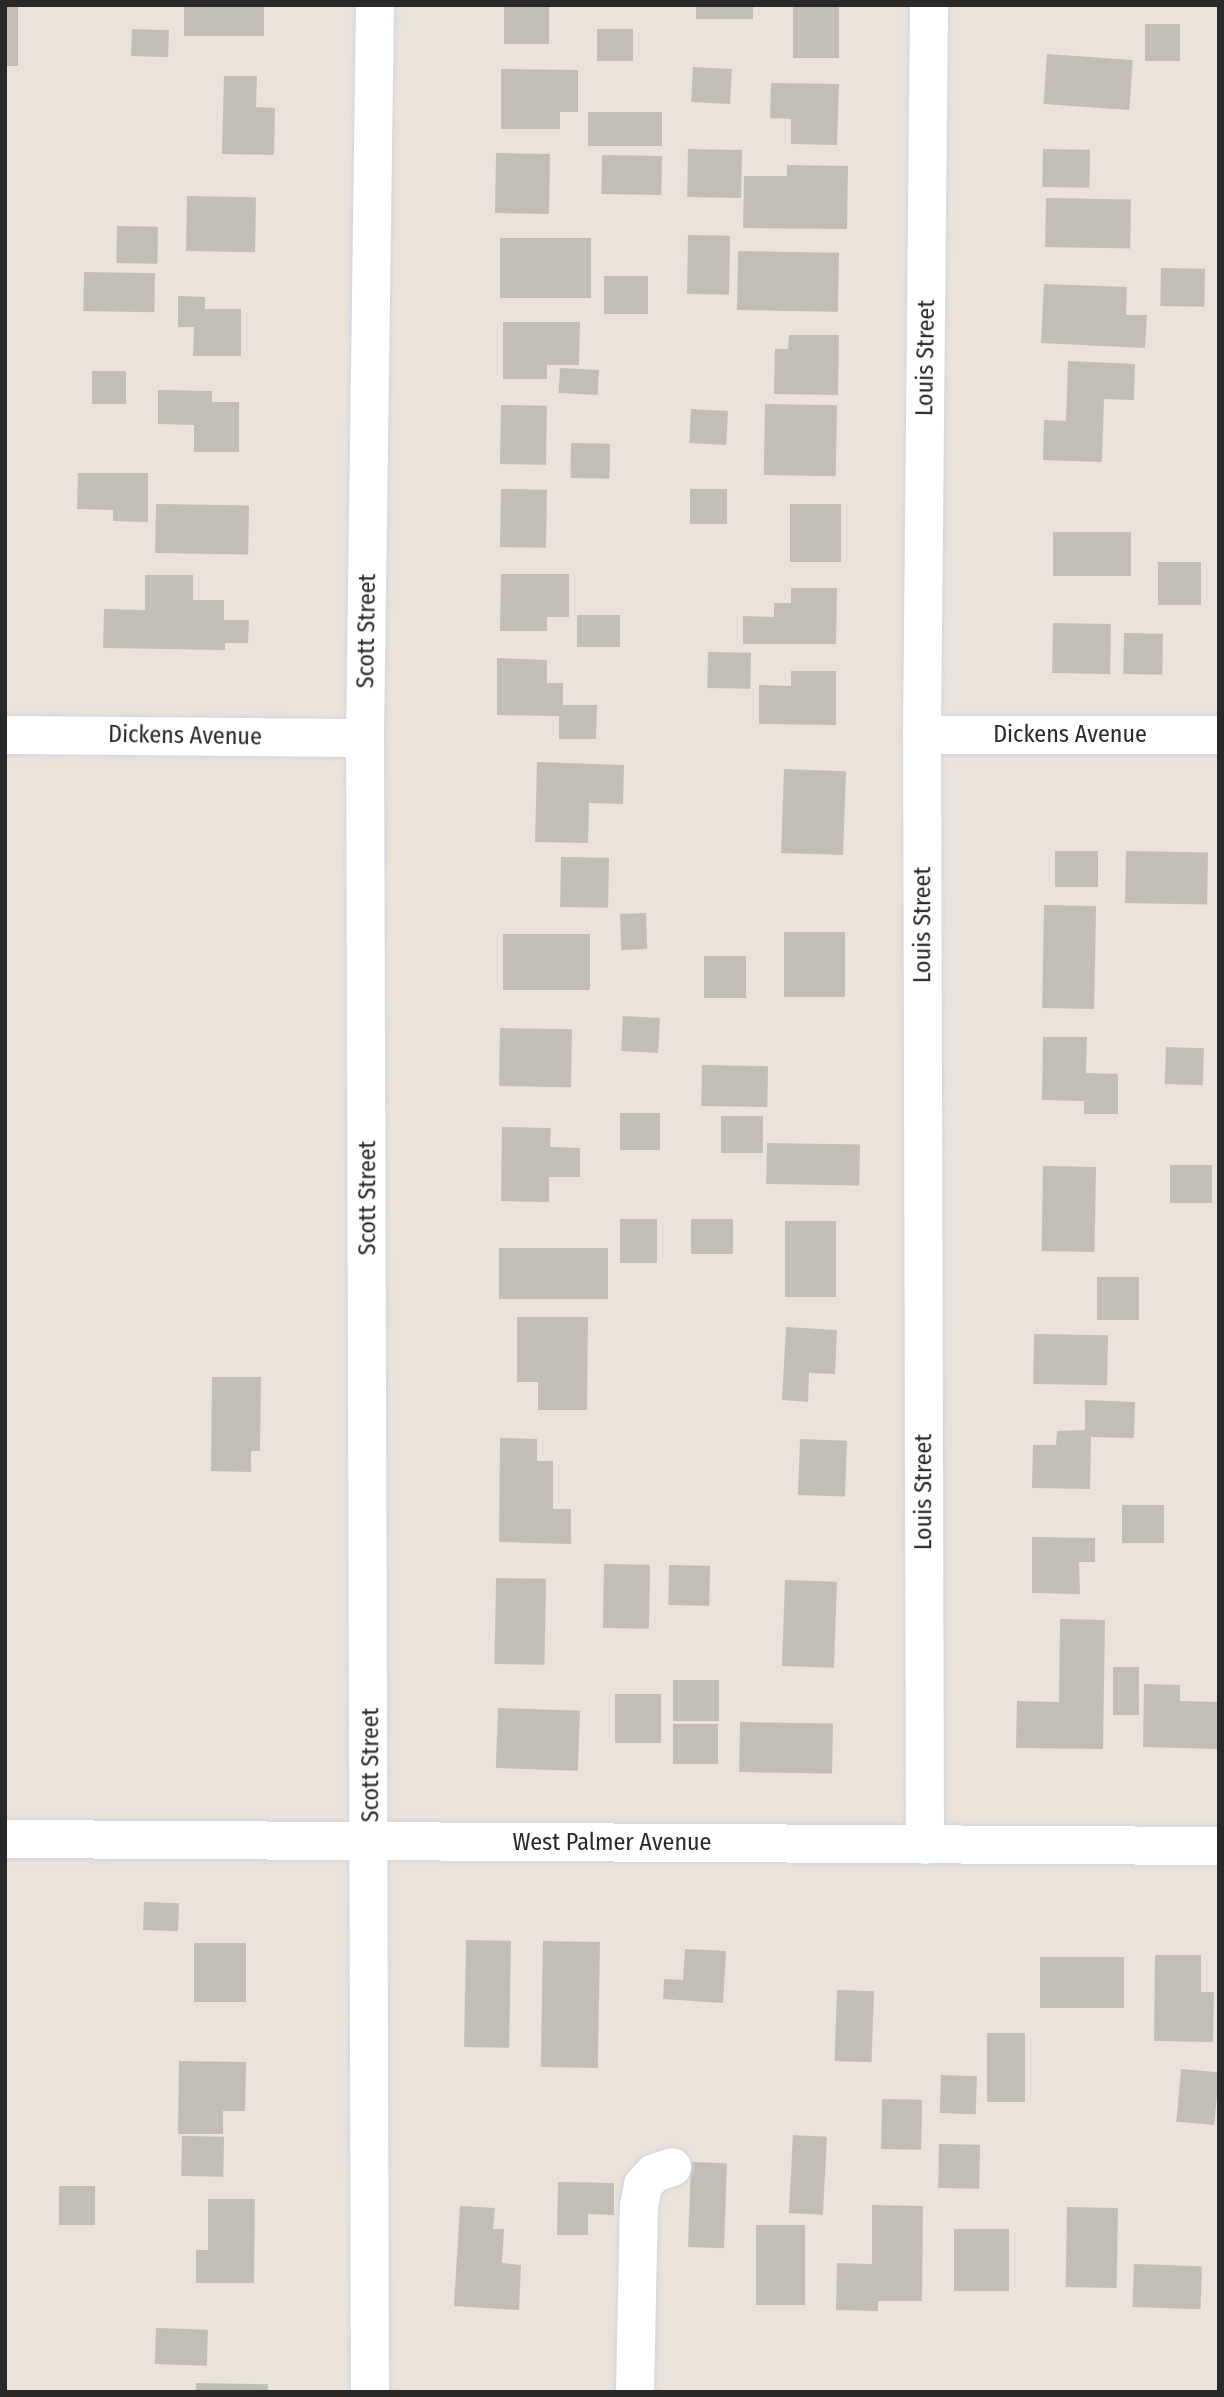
<!DOCTYPE html>
<style>
body{margin:0}
#map{position:relative;width:1224px;height:2397px;overflow:hidden;background:#ebe3da;font-family:"Fira Sans Condensed",sans-serif}
div>[style]{position:absolute}
.building>*{inset:0;background:#c3bdb7;transform-origin:0 0}
.roads{filter:drop-shadow(0 0 2px #d0d4e2) drop-shadow(0 0 2px #d0d4e2)}
.minor>*{height:38px;margin:-19px;padding:0 19px;transform-origin:19px;border-radius:19px;background:#fff}
span{translate:-50% -50%;white-space:nowrap;text-align:center;line-height:1.15;-webkit-text-stroke:6px #fff;paint-order:stroke}
.street-label{font-size:24px;color:#292929}
.frame{position:absolute;inset:0;border:7px solid #292929;pointer-events:none}
</style>
<div id="map">
<div class="building">
<i style="left:5px;top:5px;width:13px;height:61px"></i>
<i style="left:184px;top:5px;width:80px;height:31px"></i>
<i style="left:504px;top:5px;width:45px;height:39px"></i>
<i style="left:696px;top:5px;width:57px;height:14px"></i>
<i style="left:793px;top:5px;width:46px;height:53px"></i>
<i style="left:1145px;top:24px;width:35px;height:37px"></i>
<i style="left:132px;top:29px;width:37px;height:27px;rotate:2deg"></i>
<i style="left:597px;top:29px;width:36px;height:32px"></i>
<i style="left:1047px;top:54px;width:86px;height:50px;rotate:4deg"></i>
<i style="left:693px;top:67px;width:39px;height:35px;rotate:3deg"></i>
<i style="clip-path:polygon(501px 69px,578px 70px,578px 112px,560px 112px,560px 129px,501px 129px)"></i>
<i style="clip-path:polygon(224px 76px,257px 76px,256px 107px,275px 108px,274px 155px,222px 154px)"></i>
<i style="clip-path:polygon(771px 83px,839px 84px,837px 145px,791px 144px,791px 119px,770px 118px)"></i>
<i style="left:588px;top:112px;width:74px;height:34px"></i>
<i style="left:688px;top:149px;width:54px;height:48px;rotate:1deg"></i>
<i style="left:1043px;top:149px;width:47px;height:38px;rotate:1deg"></i>
<i style="left:496px;top:153px;width:54px;height:60px;rotate:1deg"></i>
<i style="left:602px;top:155px;width:60px;height:39px;rotate:1deg"></i>
<i style="clip-path:polygon(787px 165px,848px 166px,847px 229px,743px 228px,744px 176px,787px 176px)"></i>
<i style="left:187px;top:196px;width:69px;height:55px;rotate:1deg"></i>
<i style="left:1046px;top:198px;width:85px;height:49px;rotate:1deg"></i>
<i style="left:117px;top:226px;width:41px;height:37px;rotate:1deg"></i>
<i style="left:688px;top:235px;width:42px;height:59px;rotate:1deg"></i>
<i style="left:500px;top:238px;width:91px;height:60px"></i>
<i style="left:738px;top:251px;width:101px;height:59px;rotate:1deg"></i>
<i style="left:1161px;top:268px;width:44px;height:38px;rotate:1deg"></i>
<i style="left:84px;top:272px;width:71px;height:39px;rotate:1deg"></i>
<i style="left:604px;top:276px;width:44px;height:38px"></i>
<i style="clip-path:polygon(1044px 284px,1127px 287px,1126px 315px,1147px 315px,1145px 348px,1041px 343px)"></i>
<i style="clip-path:polygon(178px 296px,205px 297px,205px 309px,241px 309px,241px 356px,193px 356px,194px 327px,178px 327px)"></i>
<i style="clip-path:polygon(503px 322px,580px 322px,579px 365px,547px 365px,547px 379px,503px 379px)"></i>
<i style="clip-path:polygon(789px 335px,839px 335px,838px 395px,774px 394px,775px 349px,788px 349px)"></i>
<i style="clip-path:polygon(1068px 361px,1135px 364px,1134px 400px,1104px 399px,1102px 462px,1043px 460px,1044px 420px,1066px 421px)"></i>
<i style="left:560px;top:368px;width:39px;height:25px;rotate:3deg"></i>
<i style="left:92px;top:371px;width:34px;height:33px"></i>
<i style="clip-path:polygon(158px 390px,212px 391px,212px 402px,239px 402px,239px 452px,194px 452px,194px 425px,158px 424px)"></i>
<i style="left:765px;top:404px;width:72px;height:71px;rotate:1deg"></i>
<i style="left:501px;top:405px;width:46px;height:59px;rotate:1deg"></i>
<i style="left:691px;top:409px;width:37px;height:34px;rotate:3deg"></i>
<i style="left:571px;top:443px;width:39px;height:35px;rotate:1deg"></i>
<i style="clip-path:polygon(78px 473px,148px 473px,148px 522px,113px 521px,113px 510px,77px 509px)"></i>
<i style="left:501px;top:489px;width:46px;height:58px;rotate:1deg"></i>
<i style="left:690px;top:489px;width:37px;height:35px"></i>
<i style="left:156px;top:504px;width:93px;height:49px;rotate:1deg"></i>
<i style="left:841px;top:504px;width:58px;height:51px;rotate:90deg"></i>
<i style="left:1053px;top:532px;width:78px;height:44px"></i>
<i style="left:1158px;top:562px;width:43px;height:43px"></i>
<i style="clip-path:polygon(501px 574px,569px 574px,569px 617px,547px 617px,547px 631px,500px 631px)"></i>
<i style="clip-path:polygon(145px 575px,193px 575px,193px 600px,224px 600px,224px 620px,249px 620px,248px 643px,225px 643px,225px 650px,103px 648px,104px 609px,145px 610px)"></i>
<i style="clip-path:polygon(791px 588px,837px 588px,836px 644px,743px 644px,743px 616px,774px 617px,774px 603px,791px 603px)"></i>
<i style="left:577px;top:615px;width:43px;height:32px"></i>
<i style="left:1053px;top:623px;width:58px;height:50px;rotate:1deg"></i>
<i style="left:1124px;top:633px;width:39px;height:41px;rotate:1deg"></i>
<i style="left:708px;top:652px;width:43px;height:36px;rotate:1deg"></i>
<i style="clip-path:polygon(497px 658px,547px 660px,547px 683px,563px 683px,563px 705px,597px 705px,596px 739px,559px 739px,559px 716px,497px 715px)"></i>
<i style="clip-path:polygon(791px 671px,836px 671px,836px 725px,759px 724px,759px 685px,791px 686px)"></i>
<i style="clip-path:polygon(537px 762px,624px 765px,623px 804px,589px 803px,588px 843px,535px 842px)"></i>
<i style="left:784px;top:769px;width:62px;height:84px;rotate:2deg"></i>
<i style="left:1055px;top:851px;width:43px;height:36px"></i>
<i style="left:1126px;top:851px;width:82px;height:52px;rotate:1deg"></i>
<i style="left:561px;top:857px;width:48px;height:50px;rotate:1deg"></i>
<i style="left:1044px;top:905px;width:52px;height:103px;rotate:1deg"></i>
<i style="left:646px;top:913px;width:36px;height:26px;rotate:88deg"></i>
<i style="left:784px;top:932px;width:61px;height:65px"></i>
<i style="left:503px;top:934px;width:87px;height:56px"></i>
<i style="left:704px;top:956px;width:42px;height:42px"></i>
<i style="left:623px;top:1016px;width:37px;height:35px;rotate:3deg"></i>
<i style="left:500px;top:1028px;width:72px;height:58px;rotate:1deg"></i>
<i style="clip-path:polygon(1043px 1037px,1087px 1037px,1086px 1073px,1118px 1074px,1118px 1114px,1084px 1114px,1084px 1101px,1042px 1100px)"></i>
<i style="left:1166px;top:1047px;width:38px;height:37px;rotate:2deg"></i>
<i style="left:702px;top:1065px;width:66px;height:41px;rotate:1deg"></i>
<i style="left:620px;top:1113px;width:40px;height:37px"></i>
<i style="left:721px;top:1116px;width:42px;height:37px"></i>
<i style="clip-path:polygon(502px 1127px,551px 1128px,550px 1147px,580px 1148px,580px 1177px,549px 1177px,549px 1202px,501px 1201px)"></i>
<i style="left:767px;top:1143px;width:93px;height:41px;rotate:1deg"></i>
<i style="left:1170px;top:1165px;width:42px;height:38px"></i>
<i style="left:1043px;top:1166px;width:53px;height:85px;rotate:1deg"></i>
<i style="left:620px;top:1219px;width:37px;height:44px"></i>
<i style="left:691px;top:1219px;width:42px;height:35px"></i>
<i style="left:836px;top:1221px;width:76px;height:51px;rotate:90deg"></i>
<i style="left:499px;top:1248px;width:109px;height:51px"></i>
<i style="left:1097px;top:1277px;width:42px;height:43px"></i>
<i style="clip-path:polygon(517px 1317px,588px 1317px,587px 1410px,538px 1410px,538px 1382px,517px 1382px)"></i>
<i style="clip-path:polygon(786px 1327px,837px 1330px,835px 1374px,809px 1373px,808px 1402px,782px 1400px)"></i>
<i style="left:1034px;top:1334px;width:74px;height:50px;rotate:1deg"></i>
<i style="clip-path:polygon(212px 1377px,261px 1377px,260px 1451px,251px 1451px,251px 1472px,211px 1471px)"></i>
<i style="clip-path:polygon(1085px 1400px,1135px 1402px,1134px 1438px,1091px 1437px,1090px 1489px,1032px 1488px,1033px 1445px,1056px 1445px,1057px 1431px,1085px 1430px)"></i>
<i style="clip-path:polygon(500px 1438px,537px 1439px,537px 1461px,553px 1461px,553px 1509px,571px 1509px,571px 1544px,499px 1542px)"></i>
<i style="left:800px;top:1439px;width:47px;height:56px;rotate:2deg"></i>
<i style="left:1122px;top:1505px;width:42px;height:38px"></i>
<i style="clip-path:polygon(1032px 1537px,1095px 1538px,1095px 1562px,1079px 1562px,1080px 1594px,1032px 1593px)"></i>
<i style="left:604px;top:1564px;width:46px;height:64px;rotate:1deg"></i>
<i style="left:669px;top:1565px;width:41px;height:40px;rotate:1deg"></i>
<i style="left:496px;top:1578px;width:50px;height:86px;rotate:1deg"></i>
<i style="left:785px;top:1580px;width:52px;height:86px;rotate:2deg"></i>
<i style="clip-path:polygon(1060px 1619px,1105px 1620px,1103px 1749px,1016px 1748px,1017px 1701px,1059px 1702px)"></i>
<i style="left:1139px;top:1667px;width:48px;height:26px;rotate:90deg"></i>
<i style="left:673px;top:1680px;width:46px;height:41px"></i>
<i style="clip-path:polygon(1144px 1684px,1180px 1685px,1180px 1701px,1219px 1702px,1219px 1749px,1143px 1747px)"></i>
<i style="left:615px;top:1694px;width:46px;height:49px"></i>
<i style="left:498px;top:1708px;width:82px;height:60px;rotate:2deg"></i>
<i style="left:740px;top:1722px;width:93px;height:50px;rotate:1deg"></i>
<i style="left:673px;top:1724px;width:45px;height:40px"></i>
<i style="left:144px;top:1902px;width:35px;height:28px;rotate:2deg"></i>
<i style="left:466px;top:1940px;width:45px;height:107px;rotate:1deg"></i>
<i style="left:543px;top:1941px;width:57px;height:126px;rotate:1deg"></i>
<i style="left:194px;top:1943px;width:52px;height:59px"></i>
<i style="clip-path:polygon(685px 1949px,726px 1951px,723px 2003px,663px 1999px,664px 1979px,683px 1980px)"></i>
<i style="clip-path:polygon(1155px 1955px,1201px 1955px,1201px 1992px,1214px 1992px,1213px 2042px,1154px 2041px)"></i>
<i style="left:1040px;top:1957px;width:84px;height:51px"></i>
<i style="left:837px;top:1990px;width:37px;height:71px;rotate:2deg"></i>
<i style="left:987px;top:2033px;width:38px;height:69px"></i>
<i style="clip-path:polygon(179px 2061px,246px 2062px,245px 2111px,223px 2111px,223px 2134px,178px 2134px)"></i>
<i style="left:1181px;top:2069px;width:38px;height:53px;rotate:5deg"></i>
<i style="left:941px;top:2075px;width:36px;height:38px;rotate:2deg"></i>
<i style="left:882px;top:2099px;width:40px;height:50px;rotate:1deg"></i>
<i style="left:793px;top:2135px;width:34px;height:78px;rotate:3deg"></i>
<i style="left:182px;top:2136px;width:42px;height:40px;rotate:1deg"></i>
<i style="left:939px;top:2144px;width:41px;height:44px;rotate:1deg"></i>
<i style="left:691px;top:2162px;width:36px;height:85px;rotate:2deg"></i>
<i style="clip-path:polygon(558px 2182px,614px 2183px,614px 2215px,588px 2214px,588px 2235px,557px 2235px)"></i>
<i style="left:95px;top:2186px;width:39px;height:36px;rotate:90deg"></i>
<i style="clip-path:polygon(208px 2199px,255px 2199px,254px 2283px,196px 2283px,196px 2250px,208px 2250px)"></i>
<i style="clip-path:polygon(872px 2205px,923px 2206px,922px 2301px,878px 2301px,878px 2311px,836px 2310px,837px 2263px,872px 2264px)"></i>
<i style="clip-path:polygon(460px 2206px,495px 2208px,493px 2229px,504px 2229px,502px 2263px,521px 2265px,519px 2310px,454px 2306px)"></i>
<i style="left:1067px;top:2207px;width:51px;height:80px;rotate:1deg"></i>
<i style="left:756px;top:2225px;width:49px;height:80px"></i>
<i style="left:954px;top:2229px;width:55px;height:62px"></i>
<i style="left:1134px;top:2264px;width:68px;height:43px;rotate:2deg"></i>
<i style="left:156px;top:2328px;width:52px;height:36px;rotate:2deg"></i>
<i style="left:196px;top:2383px;width:72px;height:9px;rotate:1deg"></i>
</div>
<div class="roads">
<div class="minor">
<i style="left:5px;top:735px;width:360px;rotate:0.5deg"></i>
<i style="left:922px;top:735px;width:297px"></i>
<i style="left:5px;top:1839px;width:1214px;rotate:0.33deg"></i>
<i style="left:925px;top:1845px;width:1110px;rotate:-90.15deg"></i>
<i style="left:922px;top:735px;width:730px;rotate:-89.45deg"></i>
<i style="left:370px;top:2392px;width:1654px;rotate:-90.17deg"></i>
<i style="left:365px;top:738px;width:733px;rotate:-89.22deg"></i>
<i style="left:635px;top:2392px;width:186px;rotate:-88.8deg"></i>
<i style="left:639px;top:2206px;width:21px;rotate:-79deg"></i>
<i style="left:643px;top:2185px;width:16px;rotate:-47deg"></i>
<i style="left:654px;top:2173px;width:19px;rotate:-18deg"></i>
</div>
</div>
<div class="street-label">
<span style="left:926px;top:358px;rotate:-89deg">Louis Street</span>
<span style="left:367px;top:631px;rotate:-89deg">Scott Street</span>
<span style="left:1070px;top:735px">Dickens Avenue</span>
<span style="left:185px;top:736px;rotate:1deg">Dickens Avenue</span>
<span style="left:923px;top:925px;rotate:-90deg">Louis Street</span>
<span style="left:368px;top:1198px;rotate:-90deg">Scott Street</span>
<span style="left:924px;top:1492px;rotate:-90deg">Louis Street</span>
<span style="left:371px;top:1765px;rotate:-90deg">Scott Street</span>
<span style="left:612px;top:1843px">West Palmer Avenue</span>
</div>
<div class="frame"></div>
</div>
